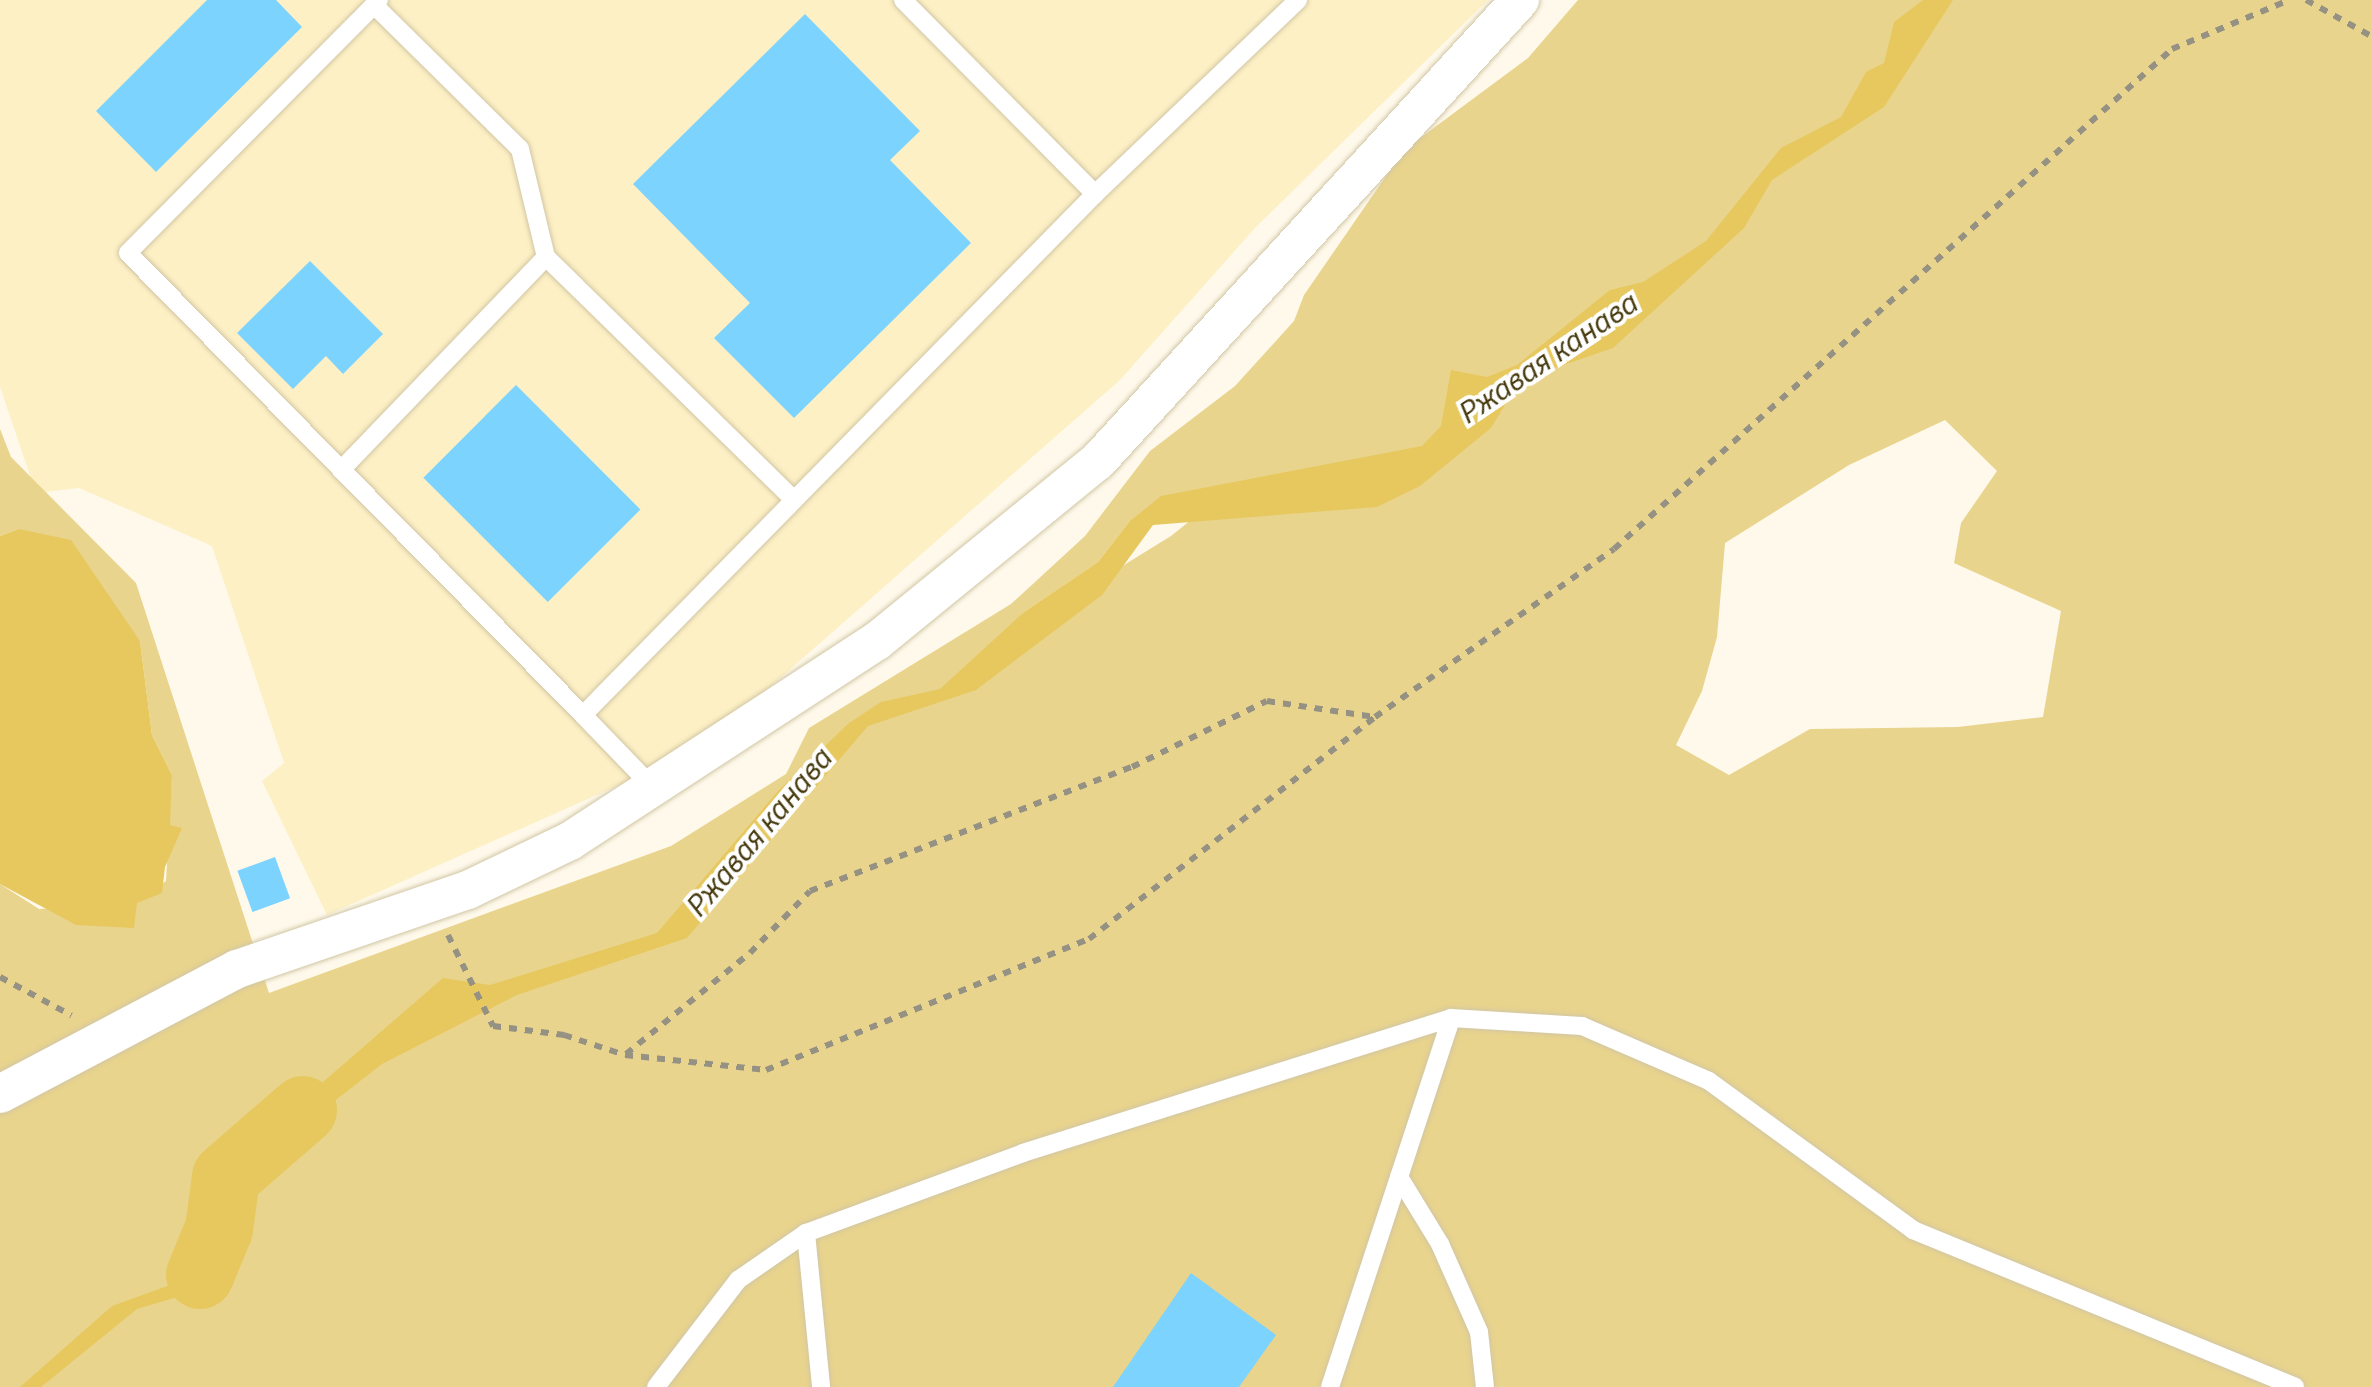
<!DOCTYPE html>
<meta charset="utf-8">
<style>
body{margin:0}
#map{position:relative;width:2371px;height:1387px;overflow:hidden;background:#fef9eb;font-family:"Source Sans 3",sans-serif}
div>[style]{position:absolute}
.built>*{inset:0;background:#fdf0c5}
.green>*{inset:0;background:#e9d48d}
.water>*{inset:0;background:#e6c85f}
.river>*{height:68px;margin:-34px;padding:0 34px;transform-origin:34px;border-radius:34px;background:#e6c85f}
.building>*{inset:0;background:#7cd3fd;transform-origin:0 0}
.path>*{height:6px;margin-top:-3px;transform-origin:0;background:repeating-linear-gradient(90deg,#959183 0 8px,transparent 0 16px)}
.roads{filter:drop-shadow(0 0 2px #d1c6a4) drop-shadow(0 0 2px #d1c6a4)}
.service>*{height:18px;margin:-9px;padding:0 9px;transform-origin:9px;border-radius:9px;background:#fff}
.minor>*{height:38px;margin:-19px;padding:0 19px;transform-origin:19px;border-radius:19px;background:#fff}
span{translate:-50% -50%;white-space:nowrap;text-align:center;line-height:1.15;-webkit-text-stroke:8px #fff;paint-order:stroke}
.water-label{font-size:32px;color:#473b0e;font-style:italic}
</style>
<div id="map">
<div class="built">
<i style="clip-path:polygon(0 0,1488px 0,1255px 228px,1120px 380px,698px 750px,327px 915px,262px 781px,284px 763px,212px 546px,79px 488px,36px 493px,0 387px)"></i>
</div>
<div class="green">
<i style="clip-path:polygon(evenodd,1578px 0,2371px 0,2371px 1387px,0 1387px,0 884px,39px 909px,137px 903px,166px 881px,172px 775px,152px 735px,140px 641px,19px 529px,0 536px,0 429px,11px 457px,136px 583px,269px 993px,671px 846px,786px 774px,809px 728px,1011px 604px,1085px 536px,1150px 451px,1235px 386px,1294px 321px,1304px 295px,1404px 150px,1528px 58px,1578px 0,1945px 420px,1997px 471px,1961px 523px,1954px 563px,2061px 611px,2043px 717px,1958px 727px,1810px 729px,1729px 775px,1676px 745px,1702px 691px,1717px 637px,1725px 543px,1849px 465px,1945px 420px,1578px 0,1238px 482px,1171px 536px,991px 647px,1024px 612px,1098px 562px,1129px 522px,1238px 482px)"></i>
</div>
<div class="water">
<i style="clip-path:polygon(1923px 0,1953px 0,1884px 107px,1772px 180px,1744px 228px,1613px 348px,1520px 380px,1491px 428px,1420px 486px,1377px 507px,1153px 525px,1102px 595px,976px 690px,868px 726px,687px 938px,517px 995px,382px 1064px,237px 1177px,201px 1290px,137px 1309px,41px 1387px,20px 1387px,112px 1306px,181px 1281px,241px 1153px,443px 978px,490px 985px,657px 933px,778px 791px,849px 723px,881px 702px,940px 689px,1024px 612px,1098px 562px,1129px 522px,1161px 496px,1422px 446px,1441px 426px,1451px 370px,1487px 377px,1517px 365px,1610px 290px,1643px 282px,1706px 241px,1781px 148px,1841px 117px,1866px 72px,1884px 63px,1894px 22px)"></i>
<i style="clip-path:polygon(19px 529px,71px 540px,140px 641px,152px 735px,172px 775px,170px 825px,182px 828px,165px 867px,162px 893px,137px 903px,134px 928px,76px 925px,0 884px,0 536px)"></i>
</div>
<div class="river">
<i style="left:200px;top:1275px;width:50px;rotate:-67.6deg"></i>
<i style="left:219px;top:1229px;width:52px;rotate:-82.3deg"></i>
<i style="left:226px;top:1177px;width:102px;rotate:-41deg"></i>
</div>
<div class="building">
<i style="clip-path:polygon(207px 0,276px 0,302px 27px,156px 172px,96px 111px)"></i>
<i style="clip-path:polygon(805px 14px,920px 131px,890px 160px,971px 243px,794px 418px,714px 338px,750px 303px,633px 184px)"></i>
<i style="clip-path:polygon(310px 261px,383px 334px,343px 374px,326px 356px,293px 389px,237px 333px)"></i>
<i style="left:516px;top:385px;width:176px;height:131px;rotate:45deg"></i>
<i style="left:275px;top:857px;width:44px;height:40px;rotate:70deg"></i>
<i style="clip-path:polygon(1191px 1273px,1276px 1335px,1239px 1387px,1113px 1387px)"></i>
</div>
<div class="path">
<i style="left:2306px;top:0;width:74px;rotate:29deg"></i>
<i style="left:448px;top:935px;width:102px;rotate:63.7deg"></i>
<i style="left:493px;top:1026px;width:72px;rotate:7.2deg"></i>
<i style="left:564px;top:1035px;width:64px;rotate:18.2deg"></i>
<i style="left:625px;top:1055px;width:142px;rotate:6.1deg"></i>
<i style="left:766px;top:1070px;width:349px;rotate:-22.1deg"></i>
<i style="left:1089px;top:939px;width:362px;rotate:-37.8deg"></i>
<i style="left:1375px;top:717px;width:292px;rotate:-35.1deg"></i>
<i style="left:1614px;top:549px;width:749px;rotate:-41.86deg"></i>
<i style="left:2172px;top:49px;width:127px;rotate:-22.7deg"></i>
<i style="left:0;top:977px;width:81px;rotate:28.2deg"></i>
<i style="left:626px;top:1054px;width:160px;rotate:-39.2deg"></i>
<i style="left:750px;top:953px;width:86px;rotate:-45.9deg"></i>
<i style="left:810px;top:891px;width:345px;rotate:-21.1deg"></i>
<i style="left:1132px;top:767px;width:150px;rotate:-26.1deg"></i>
<i style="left:1267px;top:701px;width:109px;rotate:8.4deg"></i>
</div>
<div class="roads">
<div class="service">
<i style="left:379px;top:0;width:356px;rotate:134.8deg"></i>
<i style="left:128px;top:253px;width:648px;rotate:45.44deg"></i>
<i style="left:583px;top:715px;width:83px;rotate:46deg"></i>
<i style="left:641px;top:775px;width:19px;rotate:69deg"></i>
<i style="left:903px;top:0;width:273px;rotate:45.3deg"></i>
<i style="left:374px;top:5px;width:205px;rotate:44.6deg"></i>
<i style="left:520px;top:149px;width:111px;rotate:76.5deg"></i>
<i style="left:546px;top:257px;width:346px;rotate:44.4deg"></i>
<i style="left:341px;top:470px;width:296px;rotate:-46.1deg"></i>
<i style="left:583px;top:715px;width:730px;rotate:-45.5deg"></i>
<i style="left:1095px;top:194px;width:281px;rotate:-43.7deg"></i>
<i style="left:1399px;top:1177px;width:79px;rotate:58.5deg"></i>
<i style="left:1440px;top:1244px;width:96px;rotate:66.1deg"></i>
<i style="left:1479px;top:1332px;width:55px;rotate:83.8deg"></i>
<i style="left:806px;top:1233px;width:155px;rotate:84.4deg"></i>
<i style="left:656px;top:1387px;width:135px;rotate:-52.5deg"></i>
<i style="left:738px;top:1280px;width:83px;rotate:-34.7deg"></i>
<i style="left:806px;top:1233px;width:231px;rotate:-20.2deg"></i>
<i style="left:1023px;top:1153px;width:449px;rotate:-17.5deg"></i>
<i style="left:1451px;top:1018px;width:131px;rotate:3.5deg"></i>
<i style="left:1582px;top:1026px;width:138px;rotate:23.4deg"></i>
<i style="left:1709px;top:1081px;width:253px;rotate:36.1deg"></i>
<i style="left:1913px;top:1230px;width:413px;rotate:22.3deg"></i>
<i style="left:1330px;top:1387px;width:388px;rotate:-71.8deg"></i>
</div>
<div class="minor">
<i style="left:0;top:1094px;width:268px;rotate:-27.8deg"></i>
<i style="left:237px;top:969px;width:244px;rotate:-18.9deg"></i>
<i style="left:468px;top:890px;width:113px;rotate:-25.7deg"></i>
<i style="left:570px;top:841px;width:366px;rotate:-33.1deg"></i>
<i style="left:877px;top:641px;width:285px;rotate:-39.2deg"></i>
<i style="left:1098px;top:461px;width:625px;rotate:-47.53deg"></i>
</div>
</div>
<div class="water-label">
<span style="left:1549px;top:358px;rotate:-34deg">Ржавая канава</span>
<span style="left:760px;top:832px;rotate:-50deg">Ржавая канава</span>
</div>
</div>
